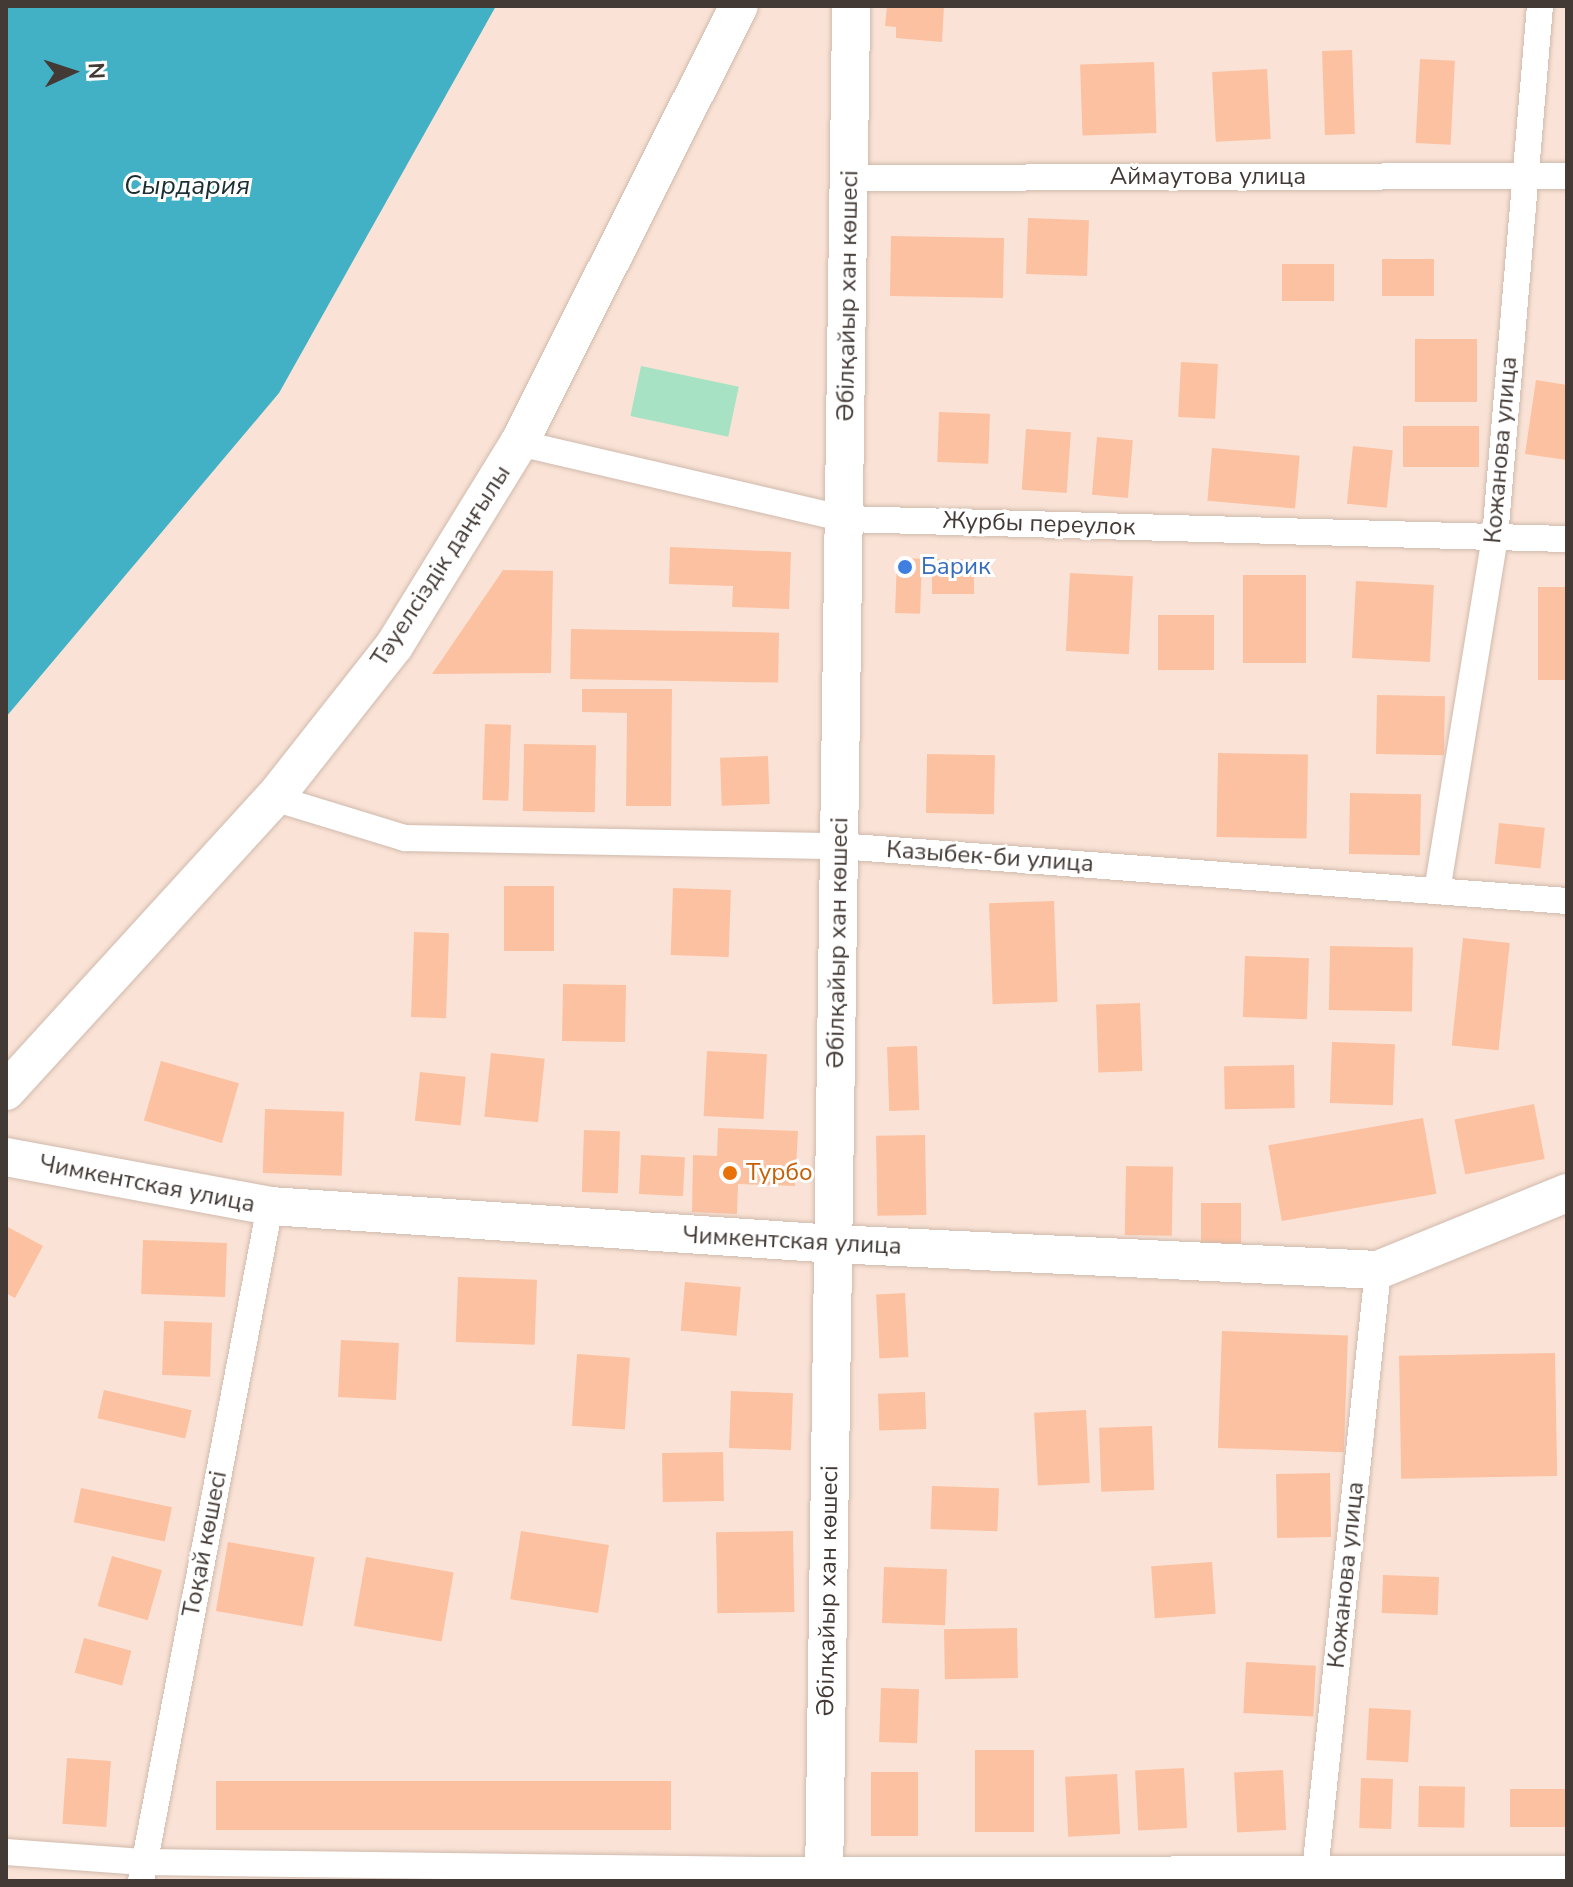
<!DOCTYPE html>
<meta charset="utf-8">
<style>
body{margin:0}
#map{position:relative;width:1573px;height:1887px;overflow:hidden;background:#fae3d6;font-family:"Nunito Sans",sans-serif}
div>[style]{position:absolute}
.green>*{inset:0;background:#a7e2c4;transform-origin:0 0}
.water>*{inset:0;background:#43b1c5}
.building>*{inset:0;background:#fcc1a1;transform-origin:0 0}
.roads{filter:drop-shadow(0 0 2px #d0baad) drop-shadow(0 0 2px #d0baad)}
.street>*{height:26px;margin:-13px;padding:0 13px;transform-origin:13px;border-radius:13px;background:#fff}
.secondary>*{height:38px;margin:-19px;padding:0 19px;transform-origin:19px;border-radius:19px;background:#fff}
.dots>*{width:22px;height:22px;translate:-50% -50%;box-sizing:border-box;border:4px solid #fff;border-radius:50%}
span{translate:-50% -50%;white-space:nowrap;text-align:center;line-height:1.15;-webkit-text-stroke:6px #fff;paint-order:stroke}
.street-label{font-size:24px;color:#433a35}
.shop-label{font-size:24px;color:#366cbe}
.left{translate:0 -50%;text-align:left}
.food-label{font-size:24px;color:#c56008}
.water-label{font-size:26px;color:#1b2f32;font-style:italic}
.frame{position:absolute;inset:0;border:8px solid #433a35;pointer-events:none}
.north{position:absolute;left:32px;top:32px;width:80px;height:80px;-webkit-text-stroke:6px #fff;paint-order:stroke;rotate:87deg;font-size:22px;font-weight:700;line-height:32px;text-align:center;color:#433a35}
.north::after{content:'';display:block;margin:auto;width:28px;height:36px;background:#433a35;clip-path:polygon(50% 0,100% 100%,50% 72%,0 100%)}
</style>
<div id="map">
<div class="green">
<i style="left:641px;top:366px;width:100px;height:51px;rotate:12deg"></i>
</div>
<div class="water">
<i style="clip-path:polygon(6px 6px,496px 6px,279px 393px,6px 717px)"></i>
</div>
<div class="building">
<i style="clip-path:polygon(887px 6px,944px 6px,942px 42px,896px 38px,896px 27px,885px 26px)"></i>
<i style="left:1352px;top:50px;width:84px;height:30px;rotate:88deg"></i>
<i style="left:1420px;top:59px;width:35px;height:84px;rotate:3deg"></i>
<i style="left:1154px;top:62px;width:71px;height:74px;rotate:88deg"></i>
<i style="left:1267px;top:69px;width:70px;height:55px;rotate:87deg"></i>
<i style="left:1028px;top:218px;width:61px;height:56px;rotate:2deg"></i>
<i style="left:891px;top:236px;width:113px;height:60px;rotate:1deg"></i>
<i style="left:1382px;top:259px;width:52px;height:37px"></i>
<i style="left:1282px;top:264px;width:52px;height:37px"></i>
<i style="left:1415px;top:339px;width:62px;height:63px"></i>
<i style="left:1181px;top:362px;width:37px;height:55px;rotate:3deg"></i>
<i style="clip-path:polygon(1536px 380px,1567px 385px,1567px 460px,1525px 454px)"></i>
<i style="left:939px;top:412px;width:51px;height:50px;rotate:2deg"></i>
<i style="left:1479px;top:426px;width:41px;height:76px;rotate:90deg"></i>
<i style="left:1026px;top:429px;width:45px;height:61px;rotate:4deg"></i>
<i style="left:1097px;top:437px;width:36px;height:58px;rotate:5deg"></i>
<i style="left:1353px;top:446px;width:40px;height:58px;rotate:6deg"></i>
<i style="left:1212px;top:448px;width:88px;height:53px;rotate:5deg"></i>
<i style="clip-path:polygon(670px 547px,791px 552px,789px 609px,732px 607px,733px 586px,669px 584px)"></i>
<i style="left:897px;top:558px;width:25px;height:55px;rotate:2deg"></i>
<i style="left:932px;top:559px;width:42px;height:35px"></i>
<i style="clip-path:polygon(503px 570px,553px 571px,551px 673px,432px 674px)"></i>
<i style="left:1070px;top:573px;width:63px;height:78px;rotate:3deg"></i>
<i style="left:1306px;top:575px;width:88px;height:63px;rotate:90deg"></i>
<i style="left:1356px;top:581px;width:78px;height:77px;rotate:3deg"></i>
<i style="left:1538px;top:587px;width:29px;height:93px"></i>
<i style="left:1158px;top:615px;width:56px;height:55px"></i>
<i style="left:571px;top:629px;width:208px;height:50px;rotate:1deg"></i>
<i style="clip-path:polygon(582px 689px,672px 689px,671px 806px,626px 806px,627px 713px,582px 712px)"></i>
<i style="left:1377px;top:695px;width:68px;height:59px;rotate:1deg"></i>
<i style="left:485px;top:724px;width:26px;height:76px;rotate:2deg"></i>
<i style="left:524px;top:744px;width:72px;height:67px;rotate:1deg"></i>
<i style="left:1218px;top:753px;width:90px;height:84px;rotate:1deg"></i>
<i style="left:927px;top:754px;width:68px;height:59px;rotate:1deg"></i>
<i style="left:768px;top:756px;width:48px;height:48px;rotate:88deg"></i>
<i style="left:1350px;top:793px;width:71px;height:61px;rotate:1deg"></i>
<i style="left:1499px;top:823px;width:46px;height:41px;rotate:6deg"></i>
<i style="left:504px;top:886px;width:50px;height:65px"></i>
<i style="left:673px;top:888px;width:58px;height:67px;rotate:2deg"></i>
<i style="left:1054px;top:901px;width:101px;height:65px;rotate:88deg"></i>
<i style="left:414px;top:932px;width:35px;height:85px;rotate:2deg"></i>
<i style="left:1463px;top:938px;width:47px;height:108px;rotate:6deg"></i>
<i style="left:1330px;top:946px;width:83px;height:64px;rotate:1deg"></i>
<i style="left:1245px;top:956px;width:64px;height:61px;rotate:2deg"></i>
<i style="left:563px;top:984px;width:63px;height:57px;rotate:1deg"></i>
<i style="left:1140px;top:1003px;width:68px;height:44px;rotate:88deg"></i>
<i style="left:1332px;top:1042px;width:63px;height:61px;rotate:2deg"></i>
<i style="left:917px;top:1046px;width:64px;height:30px;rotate:88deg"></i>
<i style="left:707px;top:1051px;width:60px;height:65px;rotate:3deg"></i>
<i style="left:491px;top:1053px;width:54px;height:64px;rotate:6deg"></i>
<i style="left:161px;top:1061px;width:81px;height:62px;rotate:16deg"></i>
<i style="left:1294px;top:1065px;width:43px;height:70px;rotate:89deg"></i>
<i style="left:420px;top:1072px;width:46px;height:49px;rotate:6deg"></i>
<i style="left:1534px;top:1104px;width:56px;height:81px;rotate:79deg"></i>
<i style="left:265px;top:1109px;width:79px;height:64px;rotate:2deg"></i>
<i style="left:1423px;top:1118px;width:77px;height:157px;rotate:80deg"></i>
<i style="clip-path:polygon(718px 1128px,798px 1131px,795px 1186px,738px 1184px,737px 1214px,692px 1212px,693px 1155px,717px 1156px)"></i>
<i style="left:584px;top:1130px;width:36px;height:62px;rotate:2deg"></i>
<i style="left:925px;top:1135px;width:80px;height:49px;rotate:89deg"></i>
<i style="left:641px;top:1155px;width:44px;height:39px;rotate:3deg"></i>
<i style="left:1126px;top:1166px;width:47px;height:69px;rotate:1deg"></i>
<i style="left:1201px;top:1203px;width:40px;height:41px"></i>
<i style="clip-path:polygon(6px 1226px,43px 1246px,15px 1298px,6px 1293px)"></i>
<i style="left:143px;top:1240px;width:84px;height:54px;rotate:2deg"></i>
<i style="left:458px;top:1277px;width:79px;height:65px;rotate:2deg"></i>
<i style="left:685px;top:1282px;width:56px;height:49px;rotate:5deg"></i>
<i style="left:905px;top:1293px;width:64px;height:29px;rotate:87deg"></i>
<i style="left:164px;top:1321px;width:48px;height:54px;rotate:2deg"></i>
<i style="left:1222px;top:1331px;width:126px;height:117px;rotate:2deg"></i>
<i style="left:341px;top:1340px;width:58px;height:57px;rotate:3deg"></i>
<i style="left:1555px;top:1353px;width:123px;height:156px;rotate:89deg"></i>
<i style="left:577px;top:1354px;width:53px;height:72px;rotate:4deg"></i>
<i style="left:104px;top:1390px;width:90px;height:29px;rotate:13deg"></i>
<i style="left:731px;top:1391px;width:62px;height:57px;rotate:2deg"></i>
<i style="left:925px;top:1392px;width:37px;height:47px;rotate:88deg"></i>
<i style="left:1086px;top:1410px;width:73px;height:52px;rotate:87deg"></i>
<i style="left:1152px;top:1426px;width:64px;height:53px;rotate:88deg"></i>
<i style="left:723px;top:1452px;width:49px;height:61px;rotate:89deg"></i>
<i style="left:1330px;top:1473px;width:64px;height:54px;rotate:89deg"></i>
<i style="left:932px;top:1486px;width:67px;height:43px;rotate:2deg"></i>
<i style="left:81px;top:1488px;width:93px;height:35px;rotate:12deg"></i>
<i style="left:521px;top:1531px;width:89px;height:69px;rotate:9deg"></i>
<i style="left:793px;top:1531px;width:81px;height:77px;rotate:89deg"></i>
<i style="left:228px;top:1542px;width:88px;height:70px;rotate:10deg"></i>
<i style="left:112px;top:1556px;width:52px;height:52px;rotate:16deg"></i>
<i style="left:366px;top:1557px;width:89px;height:70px;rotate:10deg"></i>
<i style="left:1212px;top:1562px;width:52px;height:61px;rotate:86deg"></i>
<i style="left:884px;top:1567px;width:63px;height:56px;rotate:2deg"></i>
<i style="left:1383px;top:1575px;width:56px;height:38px;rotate:2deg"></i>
<i style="left:1017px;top:1628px;width:50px;height:73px;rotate:89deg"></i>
<i style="left:84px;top:1638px;width:49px;height:36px;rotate:15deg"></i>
<i style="left:1246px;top:1662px;width:70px;height:51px;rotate:3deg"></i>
<i style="left:881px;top:1688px;width:38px;height:54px;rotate:2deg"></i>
<i style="left:1369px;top:1708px;width:42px;height:52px;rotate:3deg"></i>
<i style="left:975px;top:1750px;width:59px;height:82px"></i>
<i style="left:67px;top:1758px;width:44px;height:66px;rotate:4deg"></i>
<i style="left:1184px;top:1768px;width:60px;height:49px;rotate:87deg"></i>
<i style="left:1283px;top:1770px;width:60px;height:49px;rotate:87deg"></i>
<i style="left:871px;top:1772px;width:47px;height:64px"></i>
<i style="left:1117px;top:1774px;width:60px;height:52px;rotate:87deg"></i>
<i style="left:1361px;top:1778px;width:32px;height:50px;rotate:2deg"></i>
<i style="left:671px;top:1781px;width:49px;height:455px;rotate:90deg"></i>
<i style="left:1419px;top:1786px;width:46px;height:41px;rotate:1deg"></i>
<i style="left:1567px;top:1789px;width:38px;height:57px;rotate:90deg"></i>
</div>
<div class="roads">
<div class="street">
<i style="left:850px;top:178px;width:717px;rotate:-0.16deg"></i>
<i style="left:519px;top:443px;width:336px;rotate:13.1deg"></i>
<i style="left:846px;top:519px;width:721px;rotate:1.59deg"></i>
<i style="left:274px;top:798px;width:137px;rotate:17deg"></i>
<i style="left:405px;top:838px;width:434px;rotate:1.1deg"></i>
<i style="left:839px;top:846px;width:730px;rotate:4.32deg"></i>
<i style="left:1437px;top:891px;width:359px;rotate:-80.7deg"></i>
<i style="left:1495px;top:537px;width:533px;rotate:-85.16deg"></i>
<i style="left:6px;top:1852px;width:137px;rotate:4.2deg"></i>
<i style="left:143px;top:1862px;width:619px;rotate:0.74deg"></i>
<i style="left:762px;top:1870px;width:805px;rotate:-0.07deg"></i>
<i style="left:141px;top:1881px;width:687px;rotate:-79.18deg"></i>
<i style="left:1314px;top:1881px;width:614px;rotate:-84.02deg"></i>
</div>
<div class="secondary">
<i style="left:6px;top:1091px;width:397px;rotate:-47.6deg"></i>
<i style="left:274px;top:798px;width:194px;rotate:-51.7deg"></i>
<i style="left:394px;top:646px;width:238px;rotate:-58.4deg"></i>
<i style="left:519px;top:443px;width:489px;rotate:-63.3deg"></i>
<i style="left:6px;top:1157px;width:269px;rotate:10.5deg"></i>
<i style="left:270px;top:1206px;width:565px;rotate:3.85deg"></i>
<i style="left:834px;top:1244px;width:545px;rotate:2.74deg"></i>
<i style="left:1378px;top:1270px;width:204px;rotate:-22.2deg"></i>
<i style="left:824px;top:1881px;width:1875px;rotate:-89.17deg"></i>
</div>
</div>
<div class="dots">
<i style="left:905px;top:567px;background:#3f7fe0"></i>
<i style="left:730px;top:1173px;background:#e8710a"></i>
</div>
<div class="street-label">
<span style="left:1208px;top:177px">Аймаутова улица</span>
<span style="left:848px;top:296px;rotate:-89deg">Әбілқайыр хан көшесі</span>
<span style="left:1501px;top:450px;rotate:-85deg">Кожанова улица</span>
<span style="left:1039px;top:524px;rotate:2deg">Журбы переулок</span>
<span style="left:441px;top:566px;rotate:-57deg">Тәуелсіздік даңғылы</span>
<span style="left:990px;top:857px;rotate:4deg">Казыбек-би улица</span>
<span style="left:838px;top:943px;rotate:-89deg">Әбілқайыр хан көшесі</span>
<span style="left:147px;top:1184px;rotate:11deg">Чимкентская улица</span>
<span style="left:792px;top:1241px;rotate:3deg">Чимкентская улица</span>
<span style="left:205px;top:1544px;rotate:-79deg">Тоқай көшесі</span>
<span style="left:1346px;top:1575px;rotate:-84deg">Кожанова улица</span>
<span style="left:828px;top:1591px;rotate:-89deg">Әбілқайыр хан көшесі</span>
</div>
<div class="shop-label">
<span class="left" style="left:921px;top:567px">Барик</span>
</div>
<div class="food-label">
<span class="left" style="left:746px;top:1173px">Турбо</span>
</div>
<div class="water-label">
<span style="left:187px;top:186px">Сырдария</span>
</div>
<div class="frame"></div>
<div class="north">N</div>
</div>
